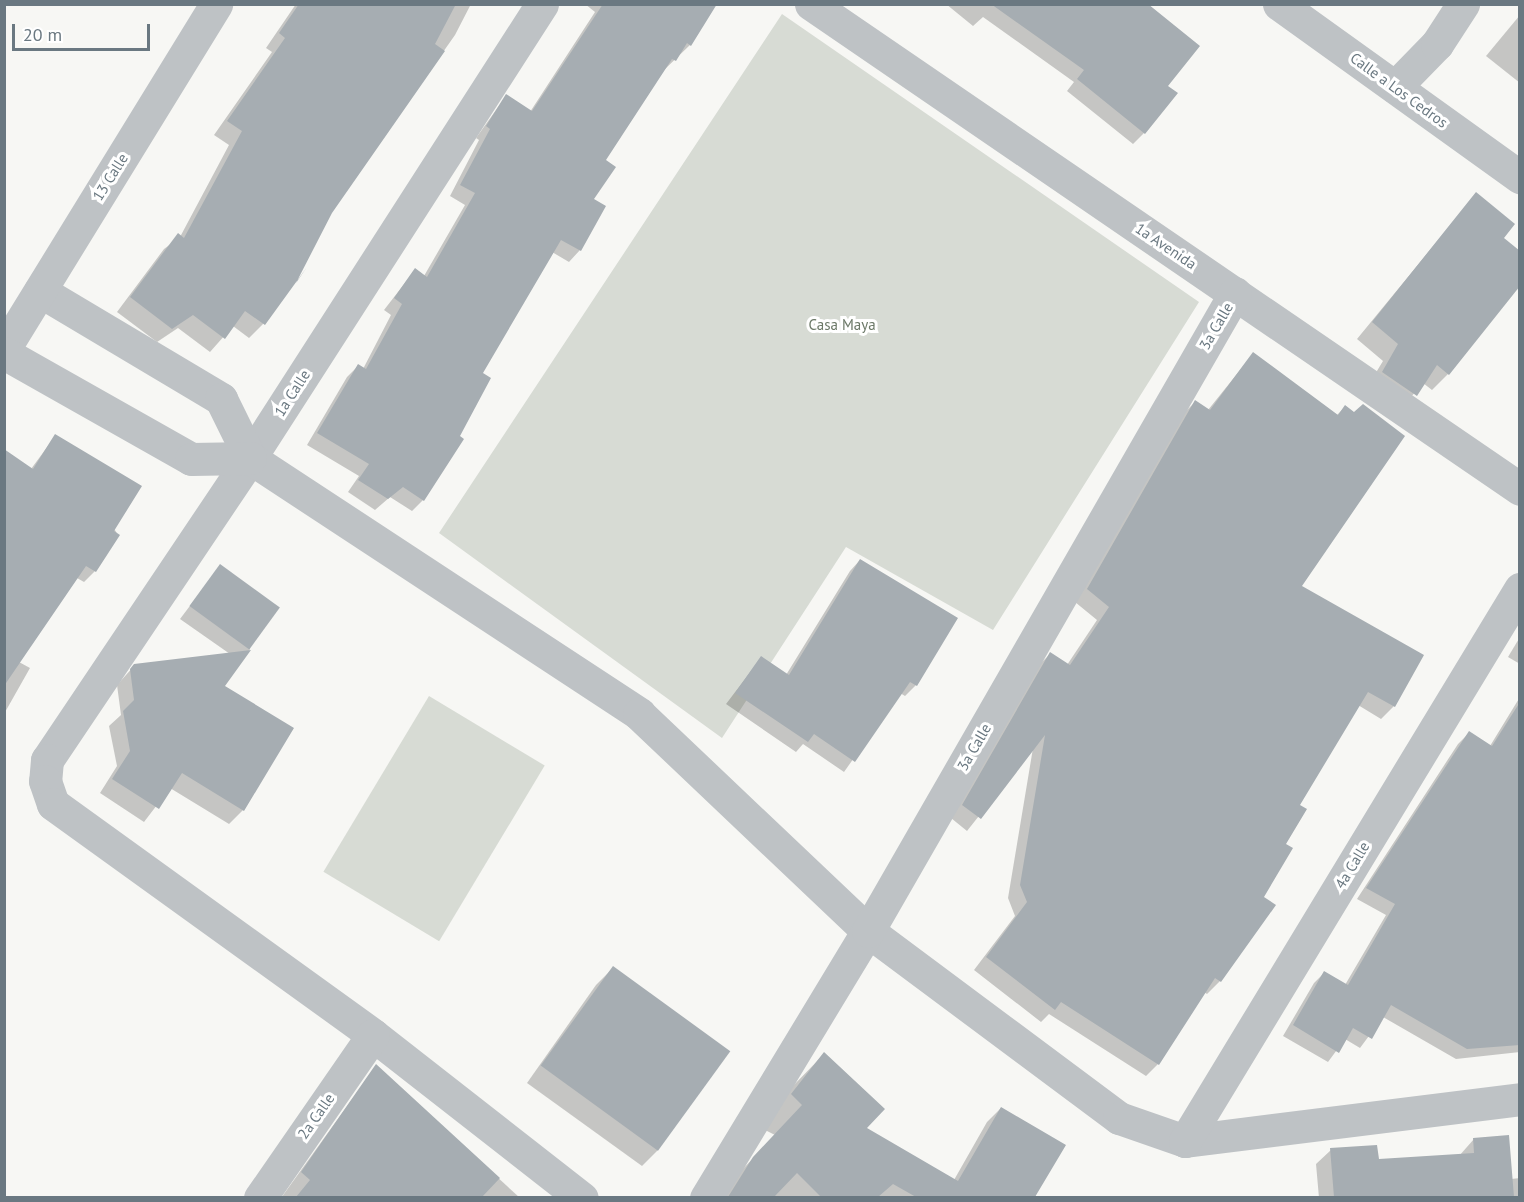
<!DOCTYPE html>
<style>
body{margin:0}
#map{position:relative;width:1524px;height:1202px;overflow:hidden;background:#f7f7f4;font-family:"PT Sans",sans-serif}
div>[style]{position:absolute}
.green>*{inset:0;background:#d7dbd4;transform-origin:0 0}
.shadow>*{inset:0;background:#0003}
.building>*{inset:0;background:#a6adb2;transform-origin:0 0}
.minor>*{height:33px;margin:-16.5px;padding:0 16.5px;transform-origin:16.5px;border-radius:16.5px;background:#bec2c5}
span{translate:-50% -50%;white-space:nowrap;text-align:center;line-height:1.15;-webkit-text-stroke:6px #fff;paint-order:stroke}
.street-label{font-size:15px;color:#6a7881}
.park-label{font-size:15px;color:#6c7968}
.frame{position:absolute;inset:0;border:6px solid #6a7881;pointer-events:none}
.scale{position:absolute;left:12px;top:24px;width:138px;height:27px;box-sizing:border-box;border:3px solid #6a7881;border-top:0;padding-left:8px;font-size:18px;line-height:21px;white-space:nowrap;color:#6a7881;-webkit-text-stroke:4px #fff;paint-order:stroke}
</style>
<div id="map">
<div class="green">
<i style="clip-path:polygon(782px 14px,1199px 302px,993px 630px,846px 547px,722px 738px,439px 533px)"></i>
<i style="left:429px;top:696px;width:135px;height:205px;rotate:31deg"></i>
</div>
<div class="shadow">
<i style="clip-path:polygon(296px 4px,471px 4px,455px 35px,331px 212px,263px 324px,249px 338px,233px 326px,210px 352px,178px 328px,157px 342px,117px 312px,164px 249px,180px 237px,229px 145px,214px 135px,272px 52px,266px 48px)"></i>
<i style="clip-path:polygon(585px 4px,715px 4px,690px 45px,663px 71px,604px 161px,580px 250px,569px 262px,552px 252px,480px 374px,423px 500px,412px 511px,390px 497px,375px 510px,348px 492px,359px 476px,307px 445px,347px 377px,358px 366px,363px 369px,391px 315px,384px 310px,415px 270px,424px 276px,465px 205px,450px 196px,479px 140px,476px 138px,506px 96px,530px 112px,595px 12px)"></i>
<i style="clip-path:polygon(946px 4px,1145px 4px,1166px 86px,1144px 133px,1133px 144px,1067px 91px,1074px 82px,983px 17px,973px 26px)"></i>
<i style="clip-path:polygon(1520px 15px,1520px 83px,1486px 56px)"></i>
<i style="clip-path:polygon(1476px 194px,1501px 238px,1448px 374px,1432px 390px,1423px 383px,1399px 411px,1366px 389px,1383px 361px,1357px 339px)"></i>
<i style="clip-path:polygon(1253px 354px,1337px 415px,1345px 407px,1300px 586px,1394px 706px,1381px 719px,1358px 705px,1298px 805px,1262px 897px,1220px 981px,1207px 994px,1204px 992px,1158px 1064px,1146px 1076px,1049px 1014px,1041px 1022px,974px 970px,1015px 916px,1008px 898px,1033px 748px,967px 831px,951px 818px,1038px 666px,1050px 654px,1067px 665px,1097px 620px,1075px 602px,1183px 414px,1195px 402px,1208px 410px)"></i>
<i style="clip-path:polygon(56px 435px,118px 535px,95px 571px,84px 582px,77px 578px,19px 662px,30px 668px,4px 714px,4px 451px,31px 469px)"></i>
<i style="clip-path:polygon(860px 560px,956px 619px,916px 685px,905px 696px,900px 693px,844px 772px,803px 744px,796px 752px,726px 704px,761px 658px,786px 675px,850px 571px)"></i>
<i style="clip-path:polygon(220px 566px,250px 649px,223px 687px,243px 810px,229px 824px,170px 788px,144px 822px,100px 793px,117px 766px,109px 726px,121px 715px,117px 685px,135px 665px,230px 654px,180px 619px)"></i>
<i style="clip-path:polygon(1520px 637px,1520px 664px,1508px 657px)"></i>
<i style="clip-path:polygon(1520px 697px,1520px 1052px,1456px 1059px,1383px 1017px,1360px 1048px,1345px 1039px,1328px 1062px,1283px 1036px,1314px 983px,1324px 973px,1345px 985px,1386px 915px,1357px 899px,1458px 744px,1469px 733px,1490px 746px)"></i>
<i style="clip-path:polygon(613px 968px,658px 1150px,642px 1166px,527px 1083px,596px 985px)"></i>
<i style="clip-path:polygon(824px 1054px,865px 1128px,954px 1180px,987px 1122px,1001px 1108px,1063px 1146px,1033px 1198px,880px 1198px,786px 1142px,839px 1198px,725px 1198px,740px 1172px,775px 1135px,765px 1130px,790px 1089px)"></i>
<i style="clip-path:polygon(376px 1066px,520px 1198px,281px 1198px)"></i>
<i style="clip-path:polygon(1474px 1139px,1511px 1179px,1520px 1178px,1520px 1198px,1319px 1198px,1316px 1164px,1331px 1150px,1377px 1161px,1459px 1156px)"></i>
</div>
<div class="building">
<i style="clip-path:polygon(299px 4px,456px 4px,435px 44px,445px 51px,332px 213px,296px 283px,307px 267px,265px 325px,245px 311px,225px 339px,193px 315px,172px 329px,130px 297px,178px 233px,184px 238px,242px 131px,227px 121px,285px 38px,279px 33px)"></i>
<i style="clip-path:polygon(603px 4px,717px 4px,691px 46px,687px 43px,676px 61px,672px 59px,606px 160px,616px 167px,594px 199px,606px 206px,581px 251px,561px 240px,483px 373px,491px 378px,460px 436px,464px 439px,424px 501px,403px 487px,388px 499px,358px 480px,369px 464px,317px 433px,358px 364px,366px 369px,402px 304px,394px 298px,415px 268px,427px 277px,475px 193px,460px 185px,490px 129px,486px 126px,506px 94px,532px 111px)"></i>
<i style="clip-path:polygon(991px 4px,1148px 4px,1200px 46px,1168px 86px,1178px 93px,1145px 134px,1077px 79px,1084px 70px)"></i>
<i style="clip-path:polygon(1476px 192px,1515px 224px,1504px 238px,1520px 251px,1520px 286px,1449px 375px,1437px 365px,1417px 396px,1382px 372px,1398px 344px,1372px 322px)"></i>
<i style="clip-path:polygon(1253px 352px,1338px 415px,1345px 405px,1354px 412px,1363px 404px,1405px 436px,1302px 586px,1424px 655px,1395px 707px,1368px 692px,1300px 805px,1307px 809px,1286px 844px,1293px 848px,1264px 897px,1276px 905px,1221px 982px,1215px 978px,1159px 1065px,1061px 1002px,1055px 1010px,986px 957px,1027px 902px,1020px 885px,1045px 735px,981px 819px,962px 805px,1050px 652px,1070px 665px,1109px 607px,1087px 589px,1195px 400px,1210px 410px)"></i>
<i style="clip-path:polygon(55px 434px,142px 486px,114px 531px,120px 535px,96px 572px,86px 566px,4px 686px,4px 449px,33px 469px)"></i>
<i style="clip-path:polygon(860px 559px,958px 618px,917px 686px,910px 682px,855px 762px,814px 734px,808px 742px,735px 693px,761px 656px,789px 675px)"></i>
<i style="left:220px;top:564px;width:74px;height:52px;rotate:36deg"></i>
<i style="clip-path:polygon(251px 650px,225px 686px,294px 728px,244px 811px,182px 773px,159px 809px,112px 779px,130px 751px,123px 711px,134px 700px,130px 669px,134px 664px)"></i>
<i style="clip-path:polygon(1520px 702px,1520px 1045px,1467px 1049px,1391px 1005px,1372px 1039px,1353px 1028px,1339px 1053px,1293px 1025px,1324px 971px,1348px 985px,1395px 904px,1366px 888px,1469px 731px,1492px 746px)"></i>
<i style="left:613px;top:966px;width:145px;height:123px;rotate:36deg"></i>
<i style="clip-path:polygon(824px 1052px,885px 1109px,867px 1128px,958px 1181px,1001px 1107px,1066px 1145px,1035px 1197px,916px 1197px,893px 1184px,878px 1197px,821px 1197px,797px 1173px,774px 1197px,728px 1197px,753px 1157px,802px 1105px,791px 1094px)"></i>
<i style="clip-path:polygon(376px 1064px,500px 1178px,482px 1197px,296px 1197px,310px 1180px,301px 1172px)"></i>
<i style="clip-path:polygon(1509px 1135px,1514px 1197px,1334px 1197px,1330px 1148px,1377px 1145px,1379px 1159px,1474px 1153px,1473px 1138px)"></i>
</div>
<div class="minor">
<i style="left:542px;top:4px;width:540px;rotate:122.75deg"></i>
<i style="left:250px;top:458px;width:364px;rotate:123.9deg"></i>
<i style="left:47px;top:760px;width:21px;rotate:95deg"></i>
<i style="left:45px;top:781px;width:24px;rotate:71deg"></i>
<i style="left:53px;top:804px;width:395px;rotate:35.8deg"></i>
<i style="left:373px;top:1035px;width:265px;rotate:38deg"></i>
<i style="left:811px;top:4px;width:859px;rotate:34.37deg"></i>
<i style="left:1279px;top:4px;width:297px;rotate:35.7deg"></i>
<i style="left:1395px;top:87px;width:60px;rotate:-45.7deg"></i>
<i style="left:1437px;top:44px;width:48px;rotate:-57deg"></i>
<i style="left:40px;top:291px;width:211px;rotate:30.8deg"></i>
<i style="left:221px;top:399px;width:66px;rotate:63.8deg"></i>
<i style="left:250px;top:458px;width:466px;rotate:33.3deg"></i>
<i style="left:639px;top:714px;width:315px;rotate:43.5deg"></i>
<i style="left:868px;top:931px;width:313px;rotate:36.7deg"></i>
<i style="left:1119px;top:1118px;width:70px;rotate:19.2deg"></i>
<i style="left:1185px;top:1141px;width:338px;rotate:-7.1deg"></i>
<i style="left:4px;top:349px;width:405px;rotate:-58.4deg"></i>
<i style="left:4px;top:353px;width:215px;rotate:29.5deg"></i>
<i style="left:191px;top:459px;width:59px;rotate:-1deg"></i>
<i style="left:1185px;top:1141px;width:646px;rotate:-58.75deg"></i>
<i style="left:260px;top:1198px;width:198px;rotate:-55.3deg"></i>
<i style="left:706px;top:1198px;width:312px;rotate:-58.8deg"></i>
<i style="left:868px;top:931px;width:736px;rotate:-60.09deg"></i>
</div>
<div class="street-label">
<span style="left:1399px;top:90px;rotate:36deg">Calle a Los Cedros</span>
<span style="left:110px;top:177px;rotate:-58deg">13 Calle</span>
<span style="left:1166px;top:246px;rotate:34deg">1a Avenida</span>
<span style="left:1216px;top:326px;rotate:-60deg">3a Calle</span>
<span style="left:292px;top:393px;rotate:-57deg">1a Calle</span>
<span style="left:974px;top:747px;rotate:-60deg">3a Calle</span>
<span style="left:1352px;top:865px;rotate:-59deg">4a Calle</span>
<span style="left:316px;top:1116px;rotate:-55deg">2a Calle</span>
</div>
<div class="park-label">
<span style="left:842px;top:325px">Casa Maya</span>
</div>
<div class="frame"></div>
<div class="scale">20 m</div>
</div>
